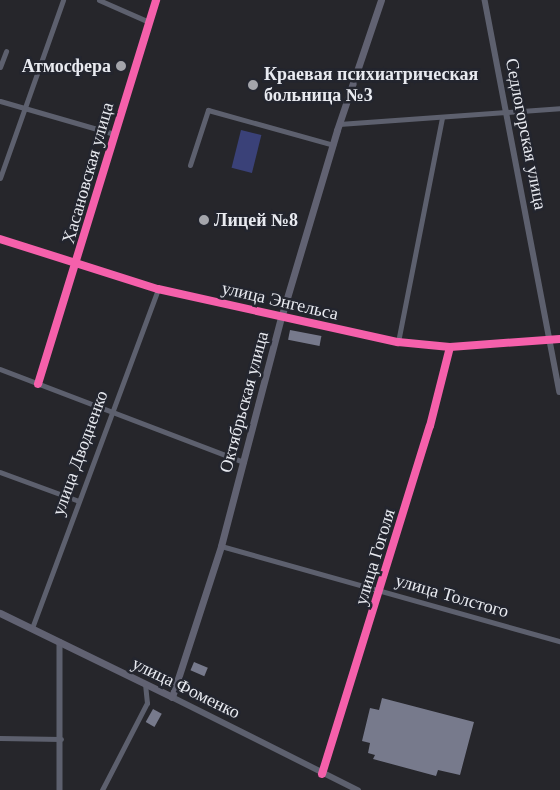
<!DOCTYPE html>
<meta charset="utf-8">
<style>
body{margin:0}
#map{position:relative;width:560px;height:790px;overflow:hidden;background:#26262b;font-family:"Times New Roman",serif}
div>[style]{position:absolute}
.green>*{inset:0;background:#3a4178;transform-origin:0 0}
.building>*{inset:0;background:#777a8c;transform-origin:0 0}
.minor>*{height:5px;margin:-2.5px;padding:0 2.5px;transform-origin:2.5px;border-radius:2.5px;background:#5d606e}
.tertiary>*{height:5.5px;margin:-2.75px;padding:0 2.75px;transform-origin:2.75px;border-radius:2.75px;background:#5d606e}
.secondary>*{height:7px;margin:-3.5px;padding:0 3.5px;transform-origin:3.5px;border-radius:3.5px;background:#616272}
.cycleway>*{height:8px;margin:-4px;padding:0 4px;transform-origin:4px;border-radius:4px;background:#f560ab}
.dots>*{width:14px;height:14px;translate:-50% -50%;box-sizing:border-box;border:2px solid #23252e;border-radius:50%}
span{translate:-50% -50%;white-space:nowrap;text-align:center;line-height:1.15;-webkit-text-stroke:5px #23252e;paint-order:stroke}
.poi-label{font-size:18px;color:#e8eaf0;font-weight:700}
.right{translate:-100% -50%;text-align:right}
.left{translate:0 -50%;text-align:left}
.street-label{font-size:18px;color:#e8eaf0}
</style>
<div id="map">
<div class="green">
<i style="left:241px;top:130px;width:21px;height:39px;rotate:14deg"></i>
</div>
<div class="building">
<i style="left:290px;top:330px;width:32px;height:10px;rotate:11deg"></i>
<i style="left:194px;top:662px;width:15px;height:9px;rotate:23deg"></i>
<i style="clip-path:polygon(382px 698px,474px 722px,460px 775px,438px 770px,436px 776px,373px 759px,375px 755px,368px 753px,370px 743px,362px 741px,370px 708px,379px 710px)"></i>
<i style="left:153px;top:709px;width:10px;height:15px;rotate:29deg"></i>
</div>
<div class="minor">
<i style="left:99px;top:0;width:55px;rotate:23.7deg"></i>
<i style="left:0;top:67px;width:17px;rotate:-69deg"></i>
<i style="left:0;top:101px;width:119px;rotate:16.1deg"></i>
<i style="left:339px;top:124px;width:222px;rotate:-4.1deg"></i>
<i style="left:190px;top:165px;width:58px;rotate:-71.9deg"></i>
<i style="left:208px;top:110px;width:130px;rotate:15.6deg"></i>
<i style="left:0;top:178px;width:189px;rotate:-70.5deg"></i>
<i style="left:0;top:239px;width:166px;rotate:17.6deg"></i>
<i style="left:158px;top:289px;width:246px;rotate:12.5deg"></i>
<i style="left:398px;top:342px;width:52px;rotate:5.5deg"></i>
<i style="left:450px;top:347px;width:110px;rotate:-4.2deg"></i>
<i style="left:398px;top:342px;width:228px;rotate:-78.9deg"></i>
<i style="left:0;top:369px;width:261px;rotate:20.9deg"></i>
<i style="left:38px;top:384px;width:402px;rotate:-72.9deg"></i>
<i style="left:0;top:472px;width:84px;rotate:20.2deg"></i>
<i style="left:221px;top:546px;width:352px;rotate:15.7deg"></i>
<i style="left:32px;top:628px;width:362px;rotate:-69.6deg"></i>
<i style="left:0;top:738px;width:61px;rotate:0.9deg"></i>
<i style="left:322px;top:774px;width:364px;rotate:-72.8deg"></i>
<i style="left:430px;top:426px;width:81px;rotate:-75.8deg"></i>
<i style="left:102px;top:790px;width:98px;rotate:-62.7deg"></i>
<i style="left:147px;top:703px;width:18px;rotate:-96deg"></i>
</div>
<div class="tertiary">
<i style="left:485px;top:0;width:399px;rotate:79.2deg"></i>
<i style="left:60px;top:642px;width:148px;rotate:90deg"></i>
<i style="left:172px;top:697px;width:208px;rotate:26.6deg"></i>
</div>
<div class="secondary">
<i style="left:0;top:613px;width:191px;rotate:26deg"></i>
<i style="left:172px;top:697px;width:159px;rotate:-72deg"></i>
<i style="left:221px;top:546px;width:236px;rotate:-75.3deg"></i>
<i style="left:281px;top:318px;width:196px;rotate:-73.4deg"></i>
<i style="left:337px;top:130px;width:137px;rotate:-71.3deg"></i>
</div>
<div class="cycleway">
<i style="left:0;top:239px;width:166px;rotate:17.6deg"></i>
<i style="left:158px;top:289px;width:246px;rotate:12.5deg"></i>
<i style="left:398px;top:342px;width:52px;rotate:5.5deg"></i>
<i style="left:450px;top:347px;width:110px;rotate:-4.2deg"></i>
<i style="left:38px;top:384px;width:402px;rotate:-72.9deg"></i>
<i style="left:322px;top:774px;width:364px;rotate:-72.8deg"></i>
<i style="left:430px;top:426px;width:81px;rotate:-75.8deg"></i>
</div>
<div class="dots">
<i style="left:121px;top:66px;background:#a4a5ab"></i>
<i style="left:253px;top:85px;background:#a4a5ab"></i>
<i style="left:204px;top:220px;background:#a4a5ab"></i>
</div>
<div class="poi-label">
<span class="right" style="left:111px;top:66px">Атмосфера</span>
<span class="left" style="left:264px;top:85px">Краевая психиатрическая<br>больница №3</span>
<span class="left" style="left:214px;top:220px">Лицей №8</span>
</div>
<div class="street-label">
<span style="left:526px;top:134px;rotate:79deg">Седлогорская улица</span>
<span style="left:88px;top:173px;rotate:-74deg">Хасановская улица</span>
<span style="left:280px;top:301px;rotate:13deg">улица Энгельса</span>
<span style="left:244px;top:402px;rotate:-75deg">Октябрьская улица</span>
<span style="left:80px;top:453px;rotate:-70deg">улица Дводненко</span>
<span style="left:375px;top:557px;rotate:-73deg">улица Гоголя</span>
<span style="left:452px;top:596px;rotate:16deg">улица Толстого</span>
<span style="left:186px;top:688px;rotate:26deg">улица Фоменко</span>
</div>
</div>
